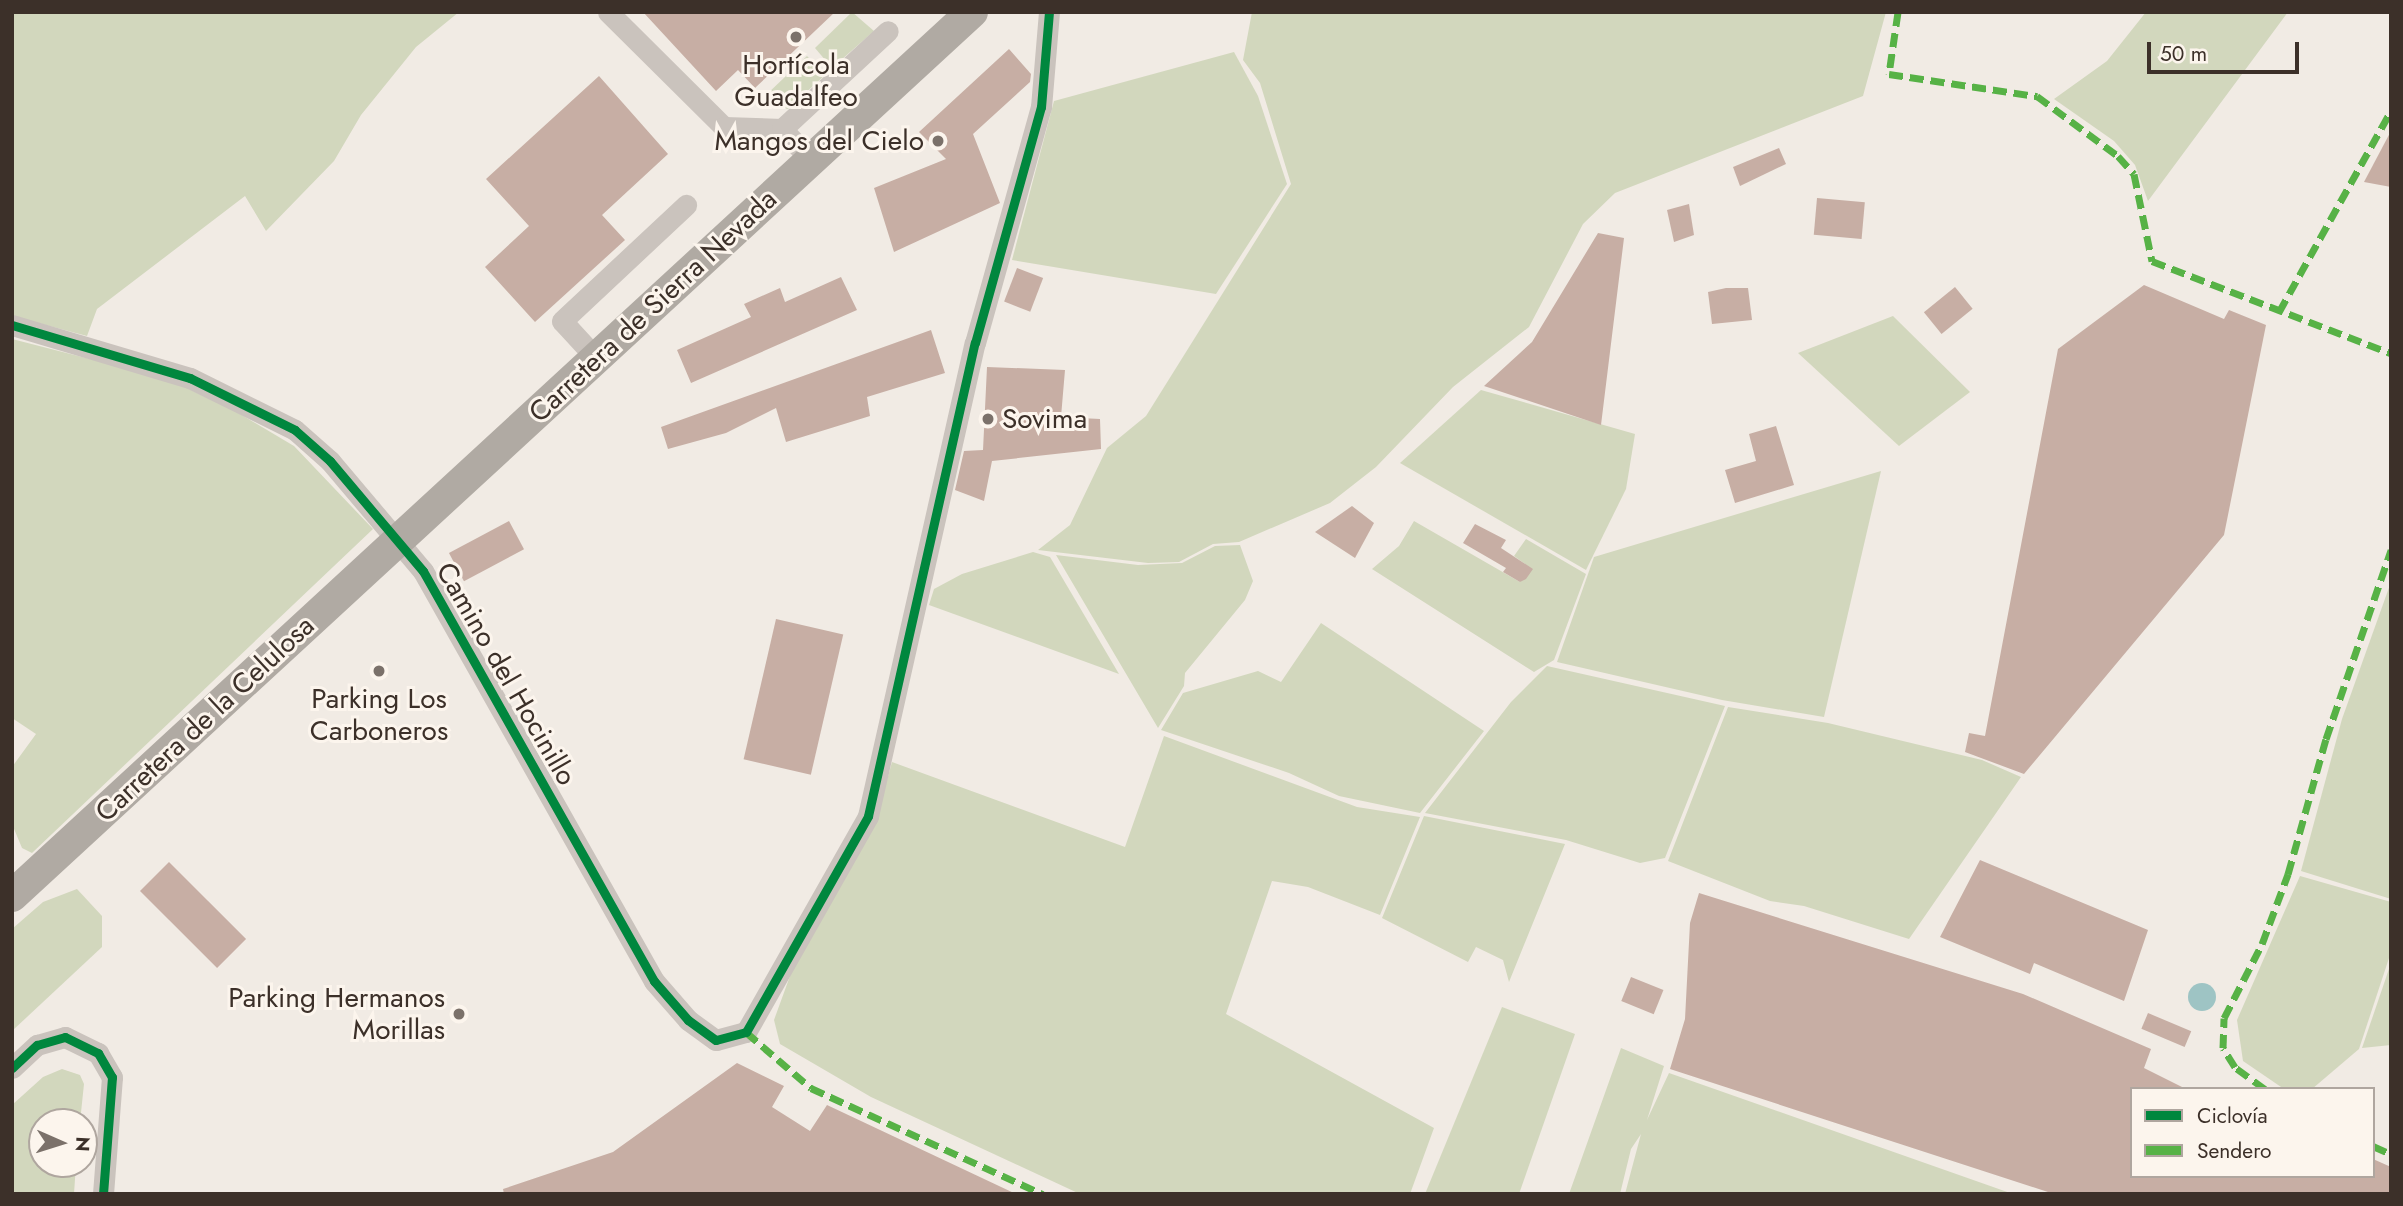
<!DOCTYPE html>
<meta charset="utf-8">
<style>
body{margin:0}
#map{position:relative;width:2403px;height:1206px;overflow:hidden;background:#f1ebe4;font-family:Jost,sans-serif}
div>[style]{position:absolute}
.green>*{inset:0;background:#d2d7bd}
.water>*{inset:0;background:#9ec4c4}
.round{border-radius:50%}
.building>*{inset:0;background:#c7aea4;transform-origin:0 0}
.minor>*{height:21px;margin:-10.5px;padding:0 10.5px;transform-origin:10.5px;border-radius:10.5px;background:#cac3bd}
.highway>*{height:32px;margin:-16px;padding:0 16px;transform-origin:16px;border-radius:16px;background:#b0aaa3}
.quiet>*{height:7px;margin-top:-3.5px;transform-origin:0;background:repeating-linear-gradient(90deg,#57b246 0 14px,transparent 0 21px)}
.cycleway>*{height:9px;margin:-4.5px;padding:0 4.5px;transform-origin:4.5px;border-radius:4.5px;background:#00873e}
.dots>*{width:19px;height:19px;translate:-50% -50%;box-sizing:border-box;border:4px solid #fcf5ed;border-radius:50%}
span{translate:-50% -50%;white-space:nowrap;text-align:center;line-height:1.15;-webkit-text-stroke:6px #fcf5ed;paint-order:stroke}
.poi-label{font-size:28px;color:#3c3029}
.right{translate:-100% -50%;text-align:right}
.left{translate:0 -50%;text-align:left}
.street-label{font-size:28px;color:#3c3029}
.frame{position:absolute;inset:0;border:14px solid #3c3029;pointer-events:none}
.legend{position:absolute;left:2130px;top:1087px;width:245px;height:91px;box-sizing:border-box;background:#fcf5ed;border:2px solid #afa69f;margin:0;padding:9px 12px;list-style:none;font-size:21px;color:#3c3029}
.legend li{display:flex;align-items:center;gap:14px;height:35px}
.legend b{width:35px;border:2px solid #afa69f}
.north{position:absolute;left:28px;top:1108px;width:70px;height:70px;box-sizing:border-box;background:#fcf5ed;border:2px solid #afa69f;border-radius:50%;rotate:93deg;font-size:19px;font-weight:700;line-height:28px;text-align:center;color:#3c3029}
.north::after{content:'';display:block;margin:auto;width:24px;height:32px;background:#7b716a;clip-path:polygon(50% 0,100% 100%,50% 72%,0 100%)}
.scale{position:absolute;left:2147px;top:42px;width:152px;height:32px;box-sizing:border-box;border:4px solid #3c3029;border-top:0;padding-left:9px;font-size:21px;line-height:24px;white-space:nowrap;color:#3c3029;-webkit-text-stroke:5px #fcf5ed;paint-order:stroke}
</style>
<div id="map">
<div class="green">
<i style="clip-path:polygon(12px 12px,459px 12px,416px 47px,361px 115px,334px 161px,266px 231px,245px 196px,97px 309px,87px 336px,12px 316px)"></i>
<i style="clip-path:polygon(852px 12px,874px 31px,832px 68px,815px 48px)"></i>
<i style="clip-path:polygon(1252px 12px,1886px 12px,1863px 96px,1615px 193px,1583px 224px,1529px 327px,1453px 387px,1376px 467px,1330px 503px,1239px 542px,1213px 544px,1179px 562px,1148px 563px,1038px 550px,1070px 525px,1107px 448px,1146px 416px,1291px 184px,1260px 83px,1243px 60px)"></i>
<i style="clip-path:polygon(2146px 12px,2288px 12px,2148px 201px,2135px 165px,2114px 141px,2054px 99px,2107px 61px)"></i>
<i style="clip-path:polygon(1234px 52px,1258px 96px,1287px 184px,1216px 294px,1012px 260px,1054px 101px)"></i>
<i style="clip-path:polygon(807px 56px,825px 75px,788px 109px,777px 107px,766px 95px)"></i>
<i style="clip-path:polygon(1893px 316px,1970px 392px,1899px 446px,1798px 353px)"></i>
<i style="clip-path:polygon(12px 339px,168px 379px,235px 411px,294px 446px,373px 529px,32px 853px,22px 848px,12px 824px,12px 767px,36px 734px,12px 718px)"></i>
<i style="clip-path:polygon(1481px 390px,1635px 434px,1626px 489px,1586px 570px,1400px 463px)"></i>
<i style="clip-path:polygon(1881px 471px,1824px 717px,1722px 700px,1557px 662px,1594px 557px)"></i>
<i style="clip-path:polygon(1414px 521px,1520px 582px,1529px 567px,1514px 556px,1526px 539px,1586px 574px,1554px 660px,1534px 672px,1372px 569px,1399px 546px)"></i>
<i style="clip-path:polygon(1240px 545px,1253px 581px,1245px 600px,1185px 673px,1184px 686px,1158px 728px,1056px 555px,1138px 565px,1182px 563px,1215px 546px)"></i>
<i style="clip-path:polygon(1033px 552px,1050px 557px,1119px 674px,929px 605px,934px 589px,962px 574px)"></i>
<i style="clip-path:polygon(2391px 582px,2391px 899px,2301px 871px,2342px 719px)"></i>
<i style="clip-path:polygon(1321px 623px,1484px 731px,1420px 813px,1339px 796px,1289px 773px,1161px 730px,1183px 693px,1258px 671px,1281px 682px)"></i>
<i style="clip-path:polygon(1547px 666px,1725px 706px,1665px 858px,1640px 863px,1566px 840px,1425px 813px,1511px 702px)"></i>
<i style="clip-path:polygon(1728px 707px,1828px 723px,1982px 760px,2021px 777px,1909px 939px,1804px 906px,1770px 901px,1668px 861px)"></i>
<i style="clip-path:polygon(1164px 736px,1357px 807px,1420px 817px,1380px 915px,1308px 887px,1272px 881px,1226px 1014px,1434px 1128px,1410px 1194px,1080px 1194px,871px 1097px,780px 1044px,774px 1020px,798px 954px,874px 827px,892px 762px,1125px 847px)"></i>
<i style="clip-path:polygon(1424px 816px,1565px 844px,1509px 982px,1503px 960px,1476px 947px,1468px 962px,1382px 918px)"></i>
<i style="clip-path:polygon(2300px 876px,2391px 902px,2391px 952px,2359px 1049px,2312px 1089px,2284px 1089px,2243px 1061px,2237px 1020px)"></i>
<i style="clip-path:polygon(77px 889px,102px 916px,102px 947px,12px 1031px,12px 929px,43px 902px)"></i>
<i style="clip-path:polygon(2391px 963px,2391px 1045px,2362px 1048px)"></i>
<i style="clip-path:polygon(1502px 1007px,1575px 1034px,1519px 1194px,1425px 1194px)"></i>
<i style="clip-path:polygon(1621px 1048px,1664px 1066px,1647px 1120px,1669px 1073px,2013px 1194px,1625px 1194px,1641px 1134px,1631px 1149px,1620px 1194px,1569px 1194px)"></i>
<i style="clip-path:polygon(62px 1069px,80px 1075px,84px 1084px,80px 1122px,42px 1122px,42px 1164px,76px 1164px,74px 1194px,12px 1194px,12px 1105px,43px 1077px)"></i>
</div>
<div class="water">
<i class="round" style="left:2188px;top:983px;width:28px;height:28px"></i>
</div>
<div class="building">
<i style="clip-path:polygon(643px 12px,835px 12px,755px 88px,738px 70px,716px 91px)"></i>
<i style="clip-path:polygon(1009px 49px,1031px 74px,1030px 82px,973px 134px,1000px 203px,894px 252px,874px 188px,946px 159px,919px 132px)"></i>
<i style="clip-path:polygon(599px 76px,668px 154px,602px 215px,625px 240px,535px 322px,485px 267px,529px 226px,486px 179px)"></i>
<i style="clip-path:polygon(2391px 131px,2391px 187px,2364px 182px)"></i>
<i style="clip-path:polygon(1779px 148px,1786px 164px,1740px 186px,1733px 167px)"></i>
<i style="left:1817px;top:198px;width:48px;height:37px;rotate:5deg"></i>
<i style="clip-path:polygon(1689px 204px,1694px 235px,1674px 242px,1667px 210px)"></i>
<i style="clip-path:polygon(1598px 233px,1624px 238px,1601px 425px,1484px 386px,1532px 342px)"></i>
<i style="left:1017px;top:268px;width:28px;height:36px;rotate:21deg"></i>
<i style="clip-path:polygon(841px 277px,857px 310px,691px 383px,677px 350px,751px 317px,744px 304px,780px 288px,785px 302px)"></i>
<i style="clip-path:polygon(2144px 285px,2224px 319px,2229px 310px,2266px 325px,2224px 535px,2024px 774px,1965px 752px,1969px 733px,1985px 736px,2058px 349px)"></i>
<i style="left:1955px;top:287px;width:28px;height:40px;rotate:51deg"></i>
<i style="clip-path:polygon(1726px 288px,1748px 288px,1752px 320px,1712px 324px,1708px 292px)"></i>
<i style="clip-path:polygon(931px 330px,945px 373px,867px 397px,870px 416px,786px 442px,776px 408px,726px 433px,668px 449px,661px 427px)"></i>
<i style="clip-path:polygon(987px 367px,1065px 370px,1061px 417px,1100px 419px,1101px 449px,992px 461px,984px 501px,955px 490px,964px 451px,983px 450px)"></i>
<i style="clip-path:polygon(1776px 426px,1794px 485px,1735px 503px,1725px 470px,1756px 461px,1749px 434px)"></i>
<i style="clip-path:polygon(1352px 506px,1374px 523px,1355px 558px,1315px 532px)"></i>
<i style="left:509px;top:521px;width:32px;height:68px;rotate:62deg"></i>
<i style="clip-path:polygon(1475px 524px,1506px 540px,1501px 548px,1533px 569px,1526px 579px,1520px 582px,1503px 572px,1506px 568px,1463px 543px)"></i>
<i style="left:776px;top:619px;width:69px;height:144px;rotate:13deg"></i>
<i style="clip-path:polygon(1980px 860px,2148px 930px,2124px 1001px,2034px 963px,2030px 974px,1940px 937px)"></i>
<i style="left:169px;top:862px;width:109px;height:41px;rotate:45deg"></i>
<i style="clip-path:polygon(1699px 893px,2023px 994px,2151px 1049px,2144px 1068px,2186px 1089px,2132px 1089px,2132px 1176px,2373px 1176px,2373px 1159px,2391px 1167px,2391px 1194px,2054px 1194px,1670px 1069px,1685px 1019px,1690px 923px)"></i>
<i style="left:1631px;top:977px;width:35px;height:26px;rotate:22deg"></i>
<i style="left:2148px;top:1013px;width:47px;height:17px;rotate:23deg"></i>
<i style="clip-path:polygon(737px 1063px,784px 1086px,772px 1107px,810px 1131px,827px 1105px,1016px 1194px,504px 1194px,503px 1189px,613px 1152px)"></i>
</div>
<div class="minor">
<i style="left:608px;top:12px;width:163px;rotate:44.8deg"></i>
<i style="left:724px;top:127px;width:58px;rotate:2deg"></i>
<i style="left:782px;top:129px;width:42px;rotate:46.9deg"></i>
<i style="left:782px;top:129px;width:144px;rotate:-42.8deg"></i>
<i style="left:12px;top:325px;width:186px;rotate:16.6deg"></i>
<i style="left:190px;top:378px;width:117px;rotate:26.3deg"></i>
<i style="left:295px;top:430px;width:47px;rotate:41.5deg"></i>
<i style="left:330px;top:461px;width:144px;rotate:49.8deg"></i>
<i style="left:423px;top:571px;width:471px;rotate:60.6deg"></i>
<i style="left:654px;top:981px;width:52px;rotate:48.9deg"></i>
<i style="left:688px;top:1020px;width:34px;rotate:36deg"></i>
<i style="left:716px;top:1040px;width:31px;rotate:-15deg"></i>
<i style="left:746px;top:1032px;width:248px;rotate:-60.5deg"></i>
<i style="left:868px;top:816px;width:485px;rotate:-77.3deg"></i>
<i style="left:975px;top:343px;width:245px;rotate:-74.4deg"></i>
<i style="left:1041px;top:107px;width:95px;rotate:-85.2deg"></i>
<i style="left:596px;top:358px;width:50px;rotate:-132.6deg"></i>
<i style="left:562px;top:321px;width:170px;rotate:-43.1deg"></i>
<i style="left:12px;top:1068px;width:34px;rotate:-43deg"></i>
<i style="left:37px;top:1045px;width:29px;rotate:-16deg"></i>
<i style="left:65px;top:1037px;width:37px;rotate:26deg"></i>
<i style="left:98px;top:1053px;width:28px;rotate:60deg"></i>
<i style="left:112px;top:1077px;width:117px;rotate:94.4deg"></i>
</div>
<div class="highway">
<i style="left:12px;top:896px;width:1305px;rotate:-42.64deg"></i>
</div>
<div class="quiet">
<i style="left:1898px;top:12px;width:63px;rotate:98.3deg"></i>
<i style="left:1889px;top:74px;width:150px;rotate:8.5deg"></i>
<i style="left:2037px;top:96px;width:101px;rotate:36.5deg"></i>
<i style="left:2118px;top:156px;width:24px;rotate:48deg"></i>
<i style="left:2134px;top:174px;width:89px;rotate:78.3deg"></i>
<i style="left:2152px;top:261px;width:256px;rotate:21.1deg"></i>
<i style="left:2279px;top:312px;width:230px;rotate:-60.9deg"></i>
<i style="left:746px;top:1032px;width:86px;rotate:40.7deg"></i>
<i style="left:811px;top:1088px;width:255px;rotate:24.6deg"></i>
<i style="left:2265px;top:1089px;width:37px;rotate:-144deg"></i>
<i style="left:2235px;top:1067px;width:22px;rotate:-122deg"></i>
<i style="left:2223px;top:1048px;width:30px;rotate:-88deg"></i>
<i style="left:2224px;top:1018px;width:83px;rotate:-62.8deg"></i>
<i style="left:2262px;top:944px;width:75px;rotate:-69.6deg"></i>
<i style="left:2288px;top:874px;width:140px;rotate:-74.3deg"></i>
<i style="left:2326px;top:739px;width:200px;rotate:-71deg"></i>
<i style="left:2373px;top:1146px;width:20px;rotate:24deg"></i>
</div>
<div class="cycleway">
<i style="left:12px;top:325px;width:186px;rotate:16.6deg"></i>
<i style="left:190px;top:378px;width:117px;rotate:26.3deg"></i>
<i style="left:295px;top:430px;width:47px;rotate:41.5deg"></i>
<i style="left:330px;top:461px;width:144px;rotate:49.8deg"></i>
<i style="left:423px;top:571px;width:471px;rotate:60.6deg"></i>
<i style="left:654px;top:981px;width:52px;rotate:48.9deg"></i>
<i style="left:688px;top:1020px;width:34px;rotate:36deg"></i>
<i style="left:716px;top:1040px;width:31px;rotate:-15deg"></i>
<i style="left:746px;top:1032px;width:248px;rotate:-60.5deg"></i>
<i style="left:868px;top:816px;width:485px;rotate:-77.3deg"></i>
<i style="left:975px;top:343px;width:245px;rotate:-74.4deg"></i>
<i style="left:1041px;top:107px;width:95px;rotate:-85.2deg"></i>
<i style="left:12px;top:1068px;width:34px;rotate:-43deg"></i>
<i style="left:37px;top:1045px;width:29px;rotate:-16deg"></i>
<i style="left:65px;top:1037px;width:37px;rotate:26deg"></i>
<i style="left:98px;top:1053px;width:28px;rotate:60deg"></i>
<i style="left:112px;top:1077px;width:117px;rotate:94.4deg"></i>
</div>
<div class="dots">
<i style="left:796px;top:37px;background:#7b716a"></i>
<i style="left:938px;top:141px;background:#7b716a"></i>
<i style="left:988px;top:419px;background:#7b716a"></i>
<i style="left:379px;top:671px;background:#7b716a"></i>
<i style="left:459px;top:1014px;background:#7b716a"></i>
</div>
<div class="poi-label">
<span style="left:796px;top:81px">Hortícola<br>Guadalfeo</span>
<span class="right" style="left:924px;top:141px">Mangos del Cielo</span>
<span class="left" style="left:1002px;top:419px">Sovima</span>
<span style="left:379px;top:715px">Parking Los<br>Carboneros</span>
<span class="right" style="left:445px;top:1014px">Parking Hermanos<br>Morillas</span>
</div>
<div class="street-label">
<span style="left:653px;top:306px;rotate:-43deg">Carretera de Sierra Nevada</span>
<span style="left:506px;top:674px;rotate:60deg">Camino del Hocinillo</span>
<span style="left:205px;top:719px;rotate:-43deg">Carretera de la Celulosa</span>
</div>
<div class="frame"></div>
<ul class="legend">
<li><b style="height:9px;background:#00873e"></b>Ciclovía</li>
<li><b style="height:9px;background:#57b246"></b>Sendero</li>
</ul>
<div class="north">N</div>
<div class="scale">50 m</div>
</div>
